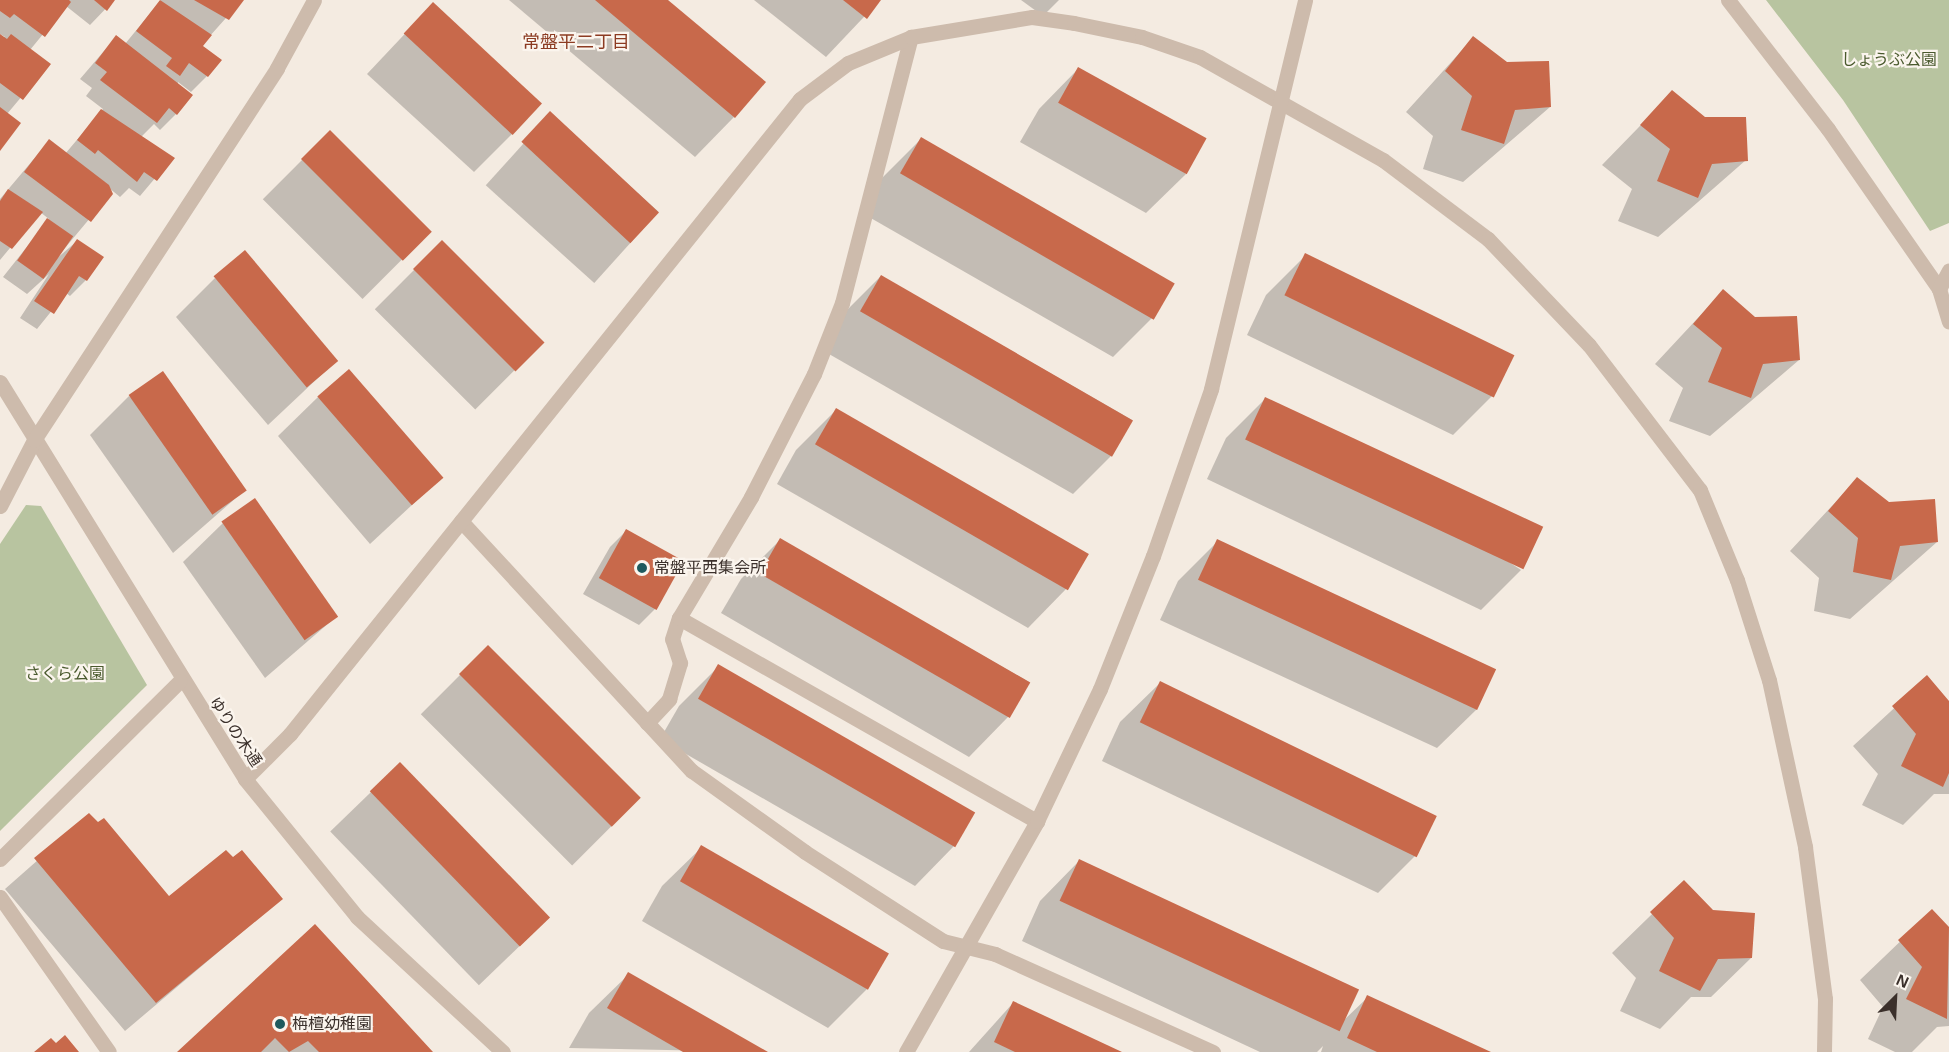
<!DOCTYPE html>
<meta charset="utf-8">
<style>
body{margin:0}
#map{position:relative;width:1949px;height:1052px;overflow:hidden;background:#f4ebe1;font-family:Arial,"Noto Sans JP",sans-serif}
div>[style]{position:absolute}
.green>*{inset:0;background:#b8c4a0}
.shadow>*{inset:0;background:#0003;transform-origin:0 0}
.building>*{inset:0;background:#c8694b;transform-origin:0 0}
.minor>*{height:15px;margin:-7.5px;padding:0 7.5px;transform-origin:7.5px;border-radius:7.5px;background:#cdbbac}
.dots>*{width:16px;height:16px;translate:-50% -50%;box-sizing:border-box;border:3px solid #fbf5ee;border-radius:50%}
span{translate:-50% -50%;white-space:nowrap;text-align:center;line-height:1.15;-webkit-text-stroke:4.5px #fbf5ee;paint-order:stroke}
.park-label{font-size:16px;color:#4a5a2e}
.poi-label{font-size:16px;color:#3b302b}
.left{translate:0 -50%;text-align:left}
.street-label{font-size:16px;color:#3b302b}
.neighbourhood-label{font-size:18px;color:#8c3b22}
.north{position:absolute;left:1865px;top:968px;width:60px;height:60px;-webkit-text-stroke:4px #fbf5ee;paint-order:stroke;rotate:24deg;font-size:16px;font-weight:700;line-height:24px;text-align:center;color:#3b302b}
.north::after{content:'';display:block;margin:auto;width:21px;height:27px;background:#3b302b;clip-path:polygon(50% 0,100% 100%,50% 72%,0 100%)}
</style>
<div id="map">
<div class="green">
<i style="clip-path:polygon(1766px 0,1949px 0,1949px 223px,1930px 231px,1843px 100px)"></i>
<i style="clip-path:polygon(26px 505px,41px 506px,147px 685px,0 831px,0 544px)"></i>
</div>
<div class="shadow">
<i style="clip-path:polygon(0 0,114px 0,90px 25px,66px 6px,30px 50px,49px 64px,7px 114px,0 149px,0 37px,5px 37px,0 34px)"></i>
<i style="clip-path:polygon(161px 0,242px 0,201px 46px,207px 76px,191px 92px,178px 82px,176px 114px,160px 130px,154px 124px,141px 137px,172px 158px,140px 196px,129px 188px,120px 197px,108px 187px,111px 193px,55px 260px,77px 241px,86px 280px,70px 296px,66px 293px,37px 329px,20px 318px,49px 274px,27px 294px,3px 277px,49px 219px,40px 212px,0 260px,0 199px,49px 141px,65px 154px,103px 109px,86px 96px,92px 88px,80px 79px,116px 37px,125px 44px)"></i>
<i style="clip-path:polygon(509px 0,666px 0,734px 117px,695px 157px)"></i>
<i style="clip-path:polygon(754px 0,880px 0,826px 57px)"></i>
<i style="clip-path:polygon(1021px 0,1059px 0,1043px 16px)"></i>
<i style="clip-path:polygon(433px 4px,513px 133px,474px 172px,367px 74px)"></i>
<i style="clip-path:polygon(1473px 38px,1550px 107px,1463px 182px,1423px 169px,1433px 136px,1406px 112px)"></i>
<i style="clip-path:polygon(1078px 69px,1186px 174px,1146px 213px,1020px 142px,1039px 109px)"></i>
<i style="clip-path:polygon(1673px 92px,1746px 160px,1658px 237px,1618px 221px,1632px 189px,1602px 165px)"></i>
<i style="left:550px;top:114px;width:146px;height:96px;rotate:42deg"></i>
<i style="left:330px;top:132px;width:141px;height:95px;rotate:45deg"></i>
<i style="clip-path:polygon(921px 139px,1153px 317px,1113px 357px,862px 213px,882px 178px)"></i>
<i style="left:442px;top:242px;width:142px;height:95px;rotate:45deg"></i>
<i style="clip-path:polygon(1306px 255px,1492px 396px,1453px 435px,1247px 335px,1266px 295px)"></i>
<i style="clip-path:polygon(881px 276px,1132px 420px,1112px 455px,1073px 494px,822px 350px,841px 316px)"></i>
<i style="clip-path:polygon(215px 278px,337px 360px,268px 425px,176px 317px)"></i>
<i style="clip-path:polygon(1723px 291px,1799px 360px,1710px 436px,1669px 421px,1683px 388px,1655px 364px)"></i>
<i style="clip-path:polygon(129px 396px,245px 490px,173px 553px,90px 435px)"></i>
<i style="clip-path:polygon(318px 397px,441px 478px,370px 544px,278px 436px)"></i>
<i style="clip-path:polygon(1265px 399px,1521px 570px,1481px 610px,1207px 479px,1226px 438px)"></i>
<i style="clip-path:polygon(836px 410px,1087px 554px,1067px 588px,1028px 628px,777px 484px,796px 450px)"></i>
<i style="clip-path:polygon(1857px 479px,1937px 542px,1850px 619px,1814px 611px,1819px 578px,1790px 551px)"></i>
<i style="clip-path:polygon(223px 523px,337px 616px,265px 678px,183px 562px)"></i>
<i style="clip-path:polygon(626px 531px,681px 562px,655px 609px,639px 625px,583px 594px,610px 547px)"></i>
<i style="clip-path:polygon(780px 540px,1029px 682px,1008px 717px,969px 757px,721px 613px,741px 579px)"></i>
<i style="clip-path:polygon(1218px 541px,1477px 709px,1437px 748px,1160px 620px,1178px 581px)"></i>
<i style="left:488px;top:647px;width:214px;height:95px;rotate:45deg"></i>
<i style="clip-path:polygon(719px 666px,954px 846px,915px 886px,660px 739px,679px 706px)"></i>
<i style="clip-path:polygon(1927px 678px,1949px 703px,1949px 794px,1934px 794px,1903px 825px,1862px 805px,1878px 774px,1853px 746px)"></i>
<i style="clip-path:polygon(1160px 683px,1418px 853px,1378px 893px,1102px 761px,1120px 722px)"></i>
<i style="left:400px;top:764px;width:214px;height:97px;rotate:46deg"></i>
<i style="clip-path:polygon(89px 815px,168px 898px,281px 899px,125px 1031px,5px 889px)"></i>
<i style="clip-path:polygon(702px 847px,867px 989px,828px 1028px,642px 921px,662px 886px)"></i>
<i style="clip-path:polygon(1079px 861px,1343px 1021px,1368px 997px,1487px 1052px,1321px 1052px,1323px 1046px,1317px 1052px,1260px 1052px,1022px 941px,1040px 901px)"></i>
<i style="clip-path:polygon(1684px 883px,1751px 958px,1711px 997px,1691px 997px,1660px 1029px,1620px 1011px,1636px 978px,1612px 953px)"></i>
<i style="clip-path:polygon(1932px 911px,1949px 929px,1949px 1026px,1937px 1027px,1912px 1052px,1895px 1052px,1868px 1039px,1883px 1007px,1860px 980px)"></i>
<i style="clip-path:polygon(314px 926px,431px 1052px,180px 1052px)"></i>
<i style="clip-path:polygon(629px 974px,765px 1052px,569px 1048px,589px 1013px)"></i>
<i style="clip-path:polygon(1013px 1003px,1119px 1052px,969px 1052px)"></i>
</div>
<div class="building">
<i style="clip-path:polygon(0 0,69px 0,71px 2px,45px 37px,14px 14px,10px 18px,0 11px)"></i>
<i style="clip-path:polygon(94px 0,115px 0,107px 11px)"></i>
<i style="clip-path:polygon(160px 0,212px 35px,203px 46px,222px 60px,208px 77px,189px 63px,180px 76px,166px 66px,172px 58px,136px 31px)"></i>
<i style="clip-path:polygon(194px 0,244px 0,229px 20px)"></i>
<i style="clip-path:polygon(595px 0,668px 0,766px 82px,735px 118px)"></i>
<i style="clip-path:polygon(843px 0,881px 0,867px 19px)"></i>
<i style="left:433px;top:2px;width:149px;height:43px;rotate:43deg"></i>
<i style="clip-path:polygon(0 34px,7px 39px,11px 34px,51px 64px,23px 100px,0 83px)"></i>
<i style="clip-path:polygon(116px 35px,193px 95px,177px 115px,169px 108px,157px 123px,100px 80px,107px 72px,95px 63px)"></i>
<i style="clip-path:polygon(1473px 36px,1507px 62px,1549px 61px,1551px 107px,1515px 110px,1504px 144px,1461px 130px,1472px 96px,1445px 71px)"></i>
<i style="left:1078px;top:67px;width:147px;height:41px;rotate:29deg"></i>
<i style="clip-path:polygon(1672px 90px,1705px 117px,1746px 117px,1748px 161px,1712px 164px,1698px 198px,1657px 181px,1670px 149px,1640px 125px)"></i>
<i style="clip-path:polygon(0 107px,21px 123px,0 151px)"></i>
<i style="clip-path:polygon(101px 109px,175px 158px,157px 181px,144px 172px,137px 182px,98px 150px,95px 154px,77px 140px)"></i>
<i style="left:550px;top:111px;width:149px;height:42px;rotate:43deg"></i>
<i style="left:330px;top:130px;width:144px;height:41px;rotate:45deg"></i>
<i style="left:921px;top:137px;width:293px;height:42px;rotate:30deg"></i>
<i style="clip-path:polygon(49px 139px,109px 185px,113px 194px,91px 222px,24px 172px)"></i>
<i style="clip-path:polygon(8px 189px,43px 212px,12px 249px,0 241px,0 201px)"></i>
<i style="left:47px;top:218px;width:32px;height:52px;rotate:35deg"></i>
<i style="clip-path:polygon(77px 239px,104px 257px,87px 281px,79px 276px,54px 314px,34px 301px)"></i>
<i style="left:442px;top:240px;width:145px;height:41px;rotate:45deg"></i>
<i style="left:245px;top:250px;width:145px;height:41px;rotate:50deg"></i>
<i style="left:1305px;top:253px;width:233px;height:47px;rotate:26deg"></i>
<i style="left:881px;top:275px;width:291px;height:42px;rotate:30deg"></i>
<i style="clip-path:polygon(1723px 289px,1755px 317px,1797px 316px,1800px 360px,1763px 364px,1751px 398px,1708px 382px,1722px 348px,1693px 324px)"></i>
<i style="left:349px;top:369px;width:144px;height:42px;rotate:49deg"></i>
<i style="left:163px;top:371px;width:146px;height:42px;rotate:55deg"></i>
<i style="left:1265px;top:397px;width:307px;height:47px;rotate:25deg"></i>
<i style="left:836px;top:408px;width:292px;height:42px;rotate:30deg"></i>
<i style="clip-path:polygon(1857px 477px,1889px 502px,1935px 499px,1938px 542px,1900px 546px,1891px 580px,1853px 572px,1858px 538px,1828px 511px)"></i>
<i style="left:255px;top:498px;width:145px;height:41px;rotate:55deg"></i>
<i style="left:626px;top:529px;width:66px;height:56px;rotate:29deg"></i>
<i style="left:780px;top:538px;width:289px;height:41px;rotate:30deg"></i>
<i style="left:1217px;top:539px;width:308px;height:45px;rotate:25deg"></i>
<i style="left:488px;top:645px;width:216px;height:41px;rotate:45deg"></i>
<i style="left:718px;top:664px;width:297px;height:40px;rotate:30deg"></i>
<i style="clip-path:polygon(1927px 675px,1949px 701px,1949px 773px,1943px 787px,1901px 766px,1916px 734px,1892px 706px)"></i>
<i style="left:1160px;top:681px;width:308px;height:46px;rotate:26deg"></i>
<i style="left:400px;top:762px;width:216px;height:42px;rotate:46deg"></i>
<i style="clip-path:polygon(89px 813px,98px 822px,104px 818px,169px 896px,226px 850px,233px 857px,242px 850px,283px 899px,156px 1003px,34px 858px)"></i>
<i style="left:701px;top:845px;width:217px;height:42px;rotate:30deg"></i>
<i style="left:1079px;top:859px;width:309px;height:46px;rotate:25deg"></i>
<i style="clip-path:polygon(1684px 880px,1713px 910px,1755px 913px,1752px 958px,1718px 959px,1700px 991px,1659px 971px,1674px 938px,1650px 912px)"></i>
<i style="clip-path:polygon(1932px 909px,1949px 927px,1947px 1019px,1906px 999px,1922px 967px,1898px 940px)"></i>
<i style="clip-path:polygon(315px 924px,433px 1052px,319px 1052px,308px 1041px,289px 1052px,275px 1038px,261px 1052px,177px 1052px)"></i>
<i style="clip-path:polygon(628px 972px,768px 1052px,683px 1052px,607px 1008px)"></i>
<i style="clip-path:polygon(1367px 995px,1491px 1052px,1377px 1052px,1347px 1038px)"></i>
<i style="clip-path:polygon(1013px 1001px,1122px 1052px,1015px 1052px,994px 1042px)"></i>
<i style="clip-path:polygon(65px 1035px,79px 1052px,34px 1052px,51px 1038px,56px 1043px)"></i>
</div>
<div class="minor">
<i style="left:1728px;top:0;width:163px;rotate:52.2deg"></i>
<i style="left:1828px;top:129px;width:195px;rotate:55.2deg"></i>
<i style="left:1939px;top:289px;width:34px;rotate:73deg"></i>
<i style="left:1939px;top:289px;width:21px;rotate:-62deg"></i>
<i style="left:0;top:382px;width:467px;rotate:58.3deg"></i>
<i style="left:245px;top:779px;width:178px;rotate:50.9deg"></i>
<i style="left:357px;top:917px;width:199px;rotate:42.8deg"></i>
<i style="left:0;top:506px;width:74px;rotate:-62.7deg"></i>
<i style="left:34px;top:440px;width:444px;rotate:-56.8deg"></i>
<i style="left:277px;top:68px;width:77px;rotate:-61.4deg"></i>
<i style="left:461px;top:521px;width:340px;rotate:47.3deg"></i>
<i style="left:692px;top:771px;width:139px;rotate:35.6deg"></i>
<i style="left:805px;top:852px;width:164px;rotate:32.8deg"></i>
<i style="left:943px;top:941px;width:54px;rotate:14deg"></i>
<i style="left:995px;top:954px;width:239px;rotate:24.2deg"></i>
<i style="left:679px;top:618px;width:412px;rotate:29.6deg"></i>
<i style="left:647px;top:723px;width:33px;rotate:-47deg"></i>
<i style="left:669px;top:699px;width:38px;rotate:-73deg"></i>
<i style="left:680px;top:663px;width:25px;rotate:-108deg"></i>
<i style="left:672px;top:639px;width:22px;rotate:-72deg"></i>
<i style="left:679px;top:618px;width:141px;rotate:-59.2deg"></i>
<i style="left:751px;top:497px;width:138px;rotate:-62.9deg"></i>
<i style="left:814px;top:374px;width:76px;rotate:-68.5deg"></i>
<i style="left:842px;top:303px;width:275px;rotate:-75.5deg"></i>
<i style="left:245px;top:779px;width:64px;rotate:-45deg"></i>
<i style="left:290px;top:734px;width:814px;rotate:-51.23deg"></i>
<i style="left:800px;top:99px;width:60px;rotate:-36.9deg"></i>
<i style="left:848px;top:63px;width:68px;rotate:-22.4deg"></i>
<i style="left:911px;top:37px;width:123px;rotate:-9.4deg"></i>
<i style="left:1032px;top:17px;width:42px;rotate:8.1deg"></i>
<i style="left:1074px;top:23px;width:69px;rotate:11.6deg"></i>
<i style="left:1142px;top:37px;width:61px;rotate:19deg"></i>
<i style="left:1200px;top:57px;width:210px;rotate:29.4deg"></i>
<i style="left:1383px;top:160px;width:131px;rotate:37deg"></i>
<i style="left:1488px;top:239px;width:146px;rotate:46.4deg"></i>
<i style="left:1589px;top:345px;width:183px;rotate:52.6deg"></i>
<i style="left:1700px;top:490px;width:97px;rotate:67.7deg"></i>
<i style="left:1737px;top:580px;width:105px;rotate:72.3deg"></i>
<i style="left:1769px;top:680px;width:171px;rotate:77.8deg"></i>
<i style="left:1805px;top:847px;width:153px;rotate:82.5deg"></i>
<i style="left:1825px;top:999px;width:53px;rotate:91.1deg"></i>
<i style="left:0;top:859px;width:253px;rotate:-44.7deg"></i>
<i style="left:0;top:897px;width:189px;rotate:54.9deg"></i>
<i style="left:906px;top:1052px;width:266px;rotate:-60.4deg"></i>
<i style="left:1037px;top:821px;width:146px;rotate:-64.5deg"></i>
<i style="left:1100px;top:689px;width:143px;rotate:-68.3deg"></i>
<i style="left:1153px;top:556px;width:177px;rotate:-70.8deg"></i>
<i style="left:1211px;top:389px;width:400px;rotate:-76.4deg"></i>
</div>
<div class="dots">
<i style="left:642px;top:568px;background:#1f5a5e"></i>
<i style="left:280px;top:1024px;background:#1f5a5e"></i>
</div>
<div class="park-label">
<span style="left:1889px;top:60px">しょうぶ公園</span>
<span style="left:65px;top:674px">さくら公園</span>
</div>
<div class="poi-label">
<span class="left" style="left:654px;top:568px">常盤平西集会所</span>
<span class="left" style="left:292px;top:1024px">栴檀幼稚園</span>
</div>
<div class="street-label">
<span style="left:235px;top:732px;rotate:56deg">ゆりの木通</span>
</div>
<div class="neighbourhood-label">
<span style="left:576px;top:42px">常盤平二丁目</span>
</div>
<div class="north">N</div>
</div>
